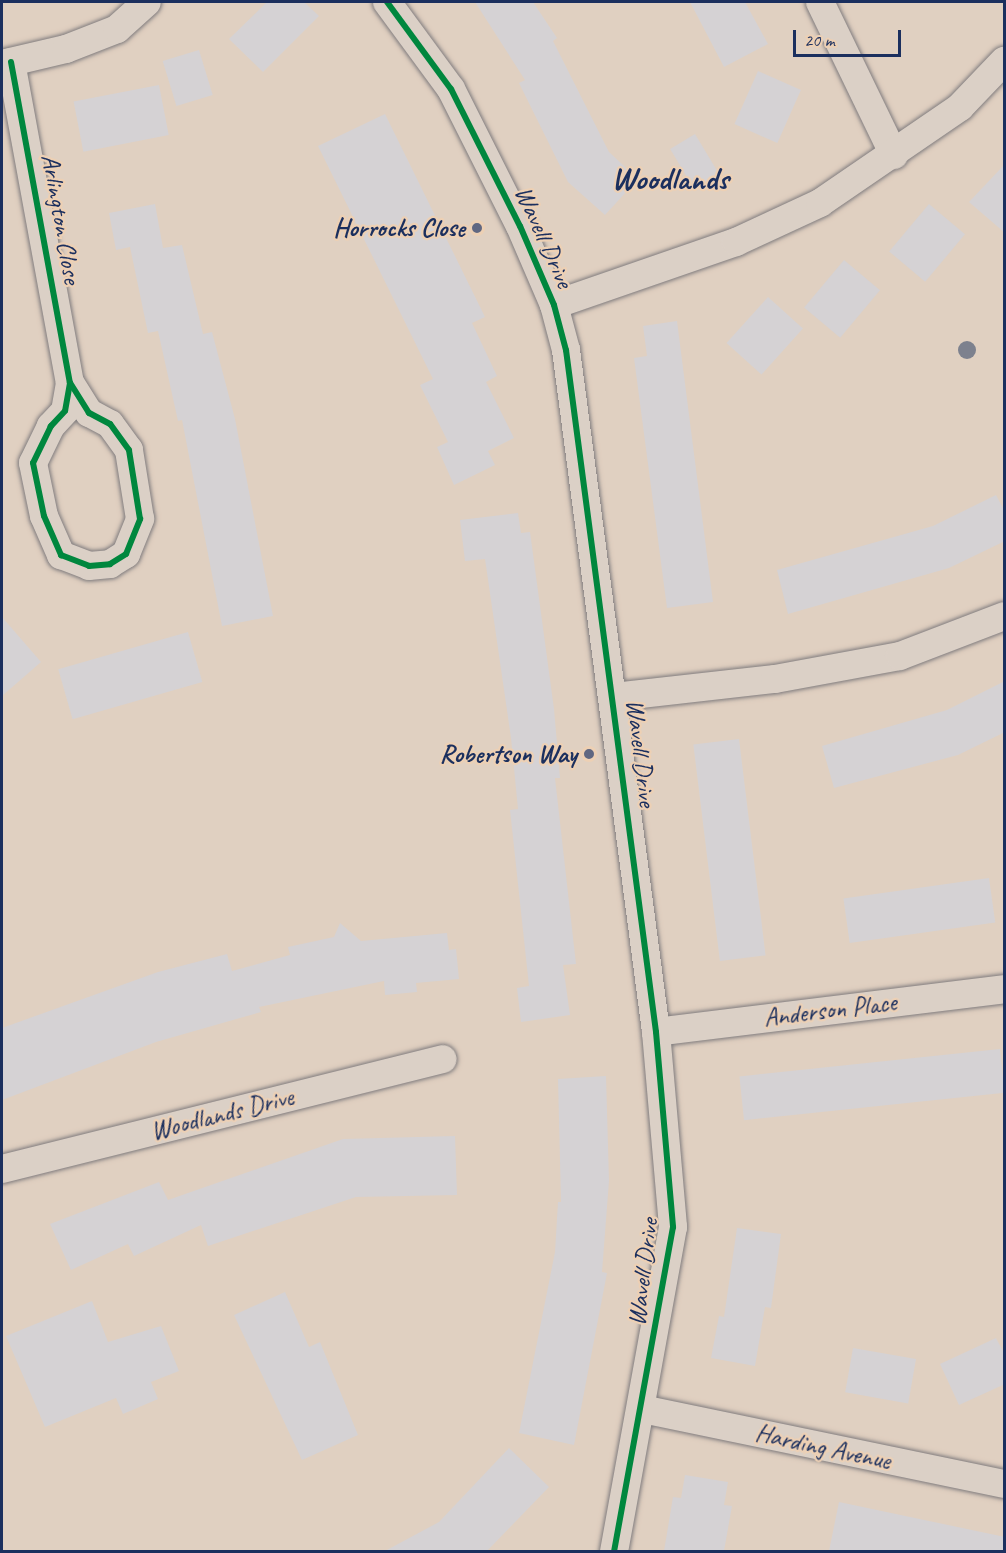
<!DOCTYPE html>
<style>
body{margin:0}
#map{position:relative;width:1006px;height:1553px;overflow:hidden;background:#e0d0c1;font-family:Caveat,sans-serif}
div>[style]{position:absolute}
.building>*{inset:0;background:#d5d2d4;transform-origin:0 0}
.roads{filter:drop-shadow(0 0 2px #807c7e) drop-shadow(0 0 2px #807c7e)}
.street>*{height:28px;margin:-14px;padding:0 14px;transform-origin:14px;border-radius:14px;background:#dbd0c6}
.cycleway>*{height:6px;margin:-3px;padding:0 3px;transform-origin:3px;border-radius:3px;background:#00873e}
.trees>*{width:18px;height:18px;margin:-9px;border-radius:50%;background:#7d818e}
.dots>*{width:16px;height:16px;translate:-50% -50%;box-sizing:border-box;border:3px solid #edd0b4;border-radius:50%}
span{translate:-50% -50%;white-space:nowrap;text-align:center;line-height:1.15;-webkit-text-stroke:4.5px #edd0b4;paint-order:stroke}
.street-label{font-size:26px;color:#1b2f5e}
.poi-label{font-size:26px;color:#1b2f5e;font-weight:700}
.right{translate:-100% -50%;text-align:right}
.district-label{font-size:32px;color:#1b2f5e;font-weight:700}
.frame{position:absolute;inset:0;border:3px solid #1b2f5e;pointer-events:none}
.scale{position:absolute;left:793px;top:30px;width:108px;height:27px;box-sizing:border-box;border:3px solid #1b2f5e;border-top:0;padding-left:8px;font-size:18px;line-height:21px;white-space:nowrap;color:#1b2f5e;-webkit-text-stroke:4px #edd0b4;paint-order:stroke}
</style>
<div id="map">
<div class="building">
<i style="clip-path:polygon(267px 2px,304px 2px,319px 16px,263px 72px,229px 39px)"></i>
<i style="clip-path:polygon(475px 2px,533px 2px,557px 38px,553px 41px,609px 152px,638px 179px,605px 215px,568px 182px,519px 83px,525px 80px)"></i>
<i style="clip-path:polygon(690px 2px,745px 2px,768px 44px,724px 67px)"></i>
<i style="left:199px;top:50px;width:47px;height:38px;rotate:73deg"></i>
<i style="left:758px;top:71px;width:47px;height:58px;rotate:24deg"></i>
<i style="left:159px;top:85px;width:51px;height:87px;rotate:79deg"></i>
<i style="clip-path:polygon(385px 114px,485px 317px,472px 323px,497px 376px,486px 382px,514px 438px,488px 451px,495px 465px,454px 485px,437px 447px,448px 442px,420px 385px,433px 379px,318px 146px)"></i>
<i style="left:695px;top:134px;width:47px;height:29px;rotate:59deg"></i>
<i style="clip-path:polygon(1005px 164px,1005px 233px,969px 202px)"></i>
<i style="clip-path:polygon(155px 204px,163px 248px,182px 245px,203px 334px,212px 332px,235px 419px,273px 616px,222px 626px,182px 420px,178px 421px,158px 331px,148px 333px,130px 247px,116px 250px,109px 213px)"></i>
<i style="left:929px;top:204px;width:47px;height:62px;rotate:40deg"></i>
<i style="left:844px;top:260px;width:47px;height:62px;rotate:40deg"></i>
<i style="left:768px;top:297px;width:47px;height:62px;rotate:42deg"></i>
<i style="clip-path:polygon(677px 321px,713px 602px,667px 608px,634px 358px,647px 356px,643px 326px)"></i>
<i style="clip-path:polygon(996px 495px,1005px 512px,1005px 541px,949px 568px,788px 614px,777px 570px,933px 526px)"></i>
<i style="clip-path:polygon(518px 513px,521px 533px,530px 532px,554px 709px,560px 778px,555px 778px,576px 964px,563px 965px,570px 1015px,521px 1022px,517px 988px,529px 986px,510px 810px,518px 809px,511px 738px,485px 559px,465px 561px,460px 520px)"></i>
<i style="clip-path:polygon(2px 617px,41px 662px,2px 696px)"></i>
<i style="left:188px;top:632px;width:52px;height:135px;rotate:74deg"></i>
<i style="clip-path:polygon(1005px 681px,1005px 732px,958px 755px,834px 788px,822px 746px,947px 710px)"></i>
<i style="left:739px;top:739px;width:218px;height:46px;rotate:83deg"></i>
<i style="left:989px;top:878px;width:45px;height:147px;rotate:82deg"></i>
<i style="clip-path:polygon(340px 923px,361px 941px,447px 933px,449px 950px,456px 949px,459px 979px,416px 983px,417px 992px,385px 995px,384px 981px,259px 1007px,261px 1012px,156px 1042px,2px 1100px,2px 1028px,158px 972px,227px 954px,232px 971px,290px 955px,288px 947px,334px 937px)"></i>
<i style="left:1000px;top:1049px;width:44px;height:262px;rotate:84deg"></i>
<i style="clip-path:polygon(606px 1076px,609px 1181px,602px 1272px,607px 1273px,574px 1445px,519px 1433px,555px 1252px,558px 1202px,561px 1202px,558px 1079px)"></i>
<i style="clip-path:polygon(455px 1136px,457px 1195px,356px 1197px,208px 1246px,201px 1225px,134px 1256px,128px 1244px,71px 1270px,50px 1224px,159px 1182px,168px 1200px,343px 1139px)"></i>
<i style="clip-path:polygon(737px 1228px,781px 1234px,771px 1308px,765px 1307px,755px 1366px,711px 1358px,719px 1316px,724px 1317px)"></i>
<i style="clip-path:polygon(285px 1292px,309px 1347px,320px 1342px,358px 1435px,302px 1460px,234px 1315px)"></i>
<i style="clip-path:polygon(92px 1301px,108px 1342px,161px 1326px,179px 1371px,151px 1382px,158px 1399px,123px 1414px,116px 1398px,45px 1427px,6px 1336px)"></i>
<i style="clip-path:polygon(996px 1338px,1005px 1355px,1005px 1384px,959px 1405px,940px 1364px)"></i>
<i style="left:853px;top:1348px;width:64px;height:45px;rotate:10deg"></i>
<i style="clip-path:polygon(509px 1448px,549px 1487px,487px 1551px,385px 1551px,439px 1522px)"></i>
<i style="clip-path:polygon(685px 1475px,728px 1482px,724px 1505px,732px 1506px,724px 1551px,664px 1551px,673px 1497px,681px 1498px)"></i>
<i style="clip-path:polygon(839px 1502px,1005px 1537px,1004px 1551px,829px 1551px)"></i>
</div>
<div class="roads">
<div class="street">
<i style="left:387px;top:2px;width:108px;rotate:53.7deg"></i>
<i style="left:451px;top:89px;width:153px;rotate:63.3deg"></i>
<i style="left:520px;top:226px;width:86px;rotate:66.7deg"></i>
<i style="left:554px;top:305px;width:47px;rotate:75.1deg"></i>
<i style="left:566px;top:350px;width:688px;rotate:82.48deg"></i>
<i style="left:656px;top:1032px;width:196px;rotate:85deg"></i>
<i style="left:673px;top:1227px;width:330px;rotate:100.3deg"></i>
<i style="left:820px;top:2px;width:170px;rotate:64.2deg"></i>
<i style="left:11px;top:62px;width:326px;rotate:79.6deg"></i>
<i style="left:70px;top:383px;width:28px;rotate:100deg"></i>
<i style="left:65px;top:411px;width:21px;rotate:133deg"></i>
<i style="left:51px;top:426px;width:41px;rotate:115.9deg"></i>
<i style="left:33px;top:463px;width:54px;rotate:78.3deg"></i>
<i style="left:44px;top:516px;width:43px;rotate:66.4deg"></i>
<i style="left:61px;top:555px;width:30px;rotate:21deg"></i>
<i style="left:89px;top:566px;width:21px;rotate:-5deg"></i>
<i style="left:110px;top:564px;width:19px;rotate:-32deg"></i>
<i style="left:126px;top:554px;width:38px;rotate:-68deg"></i>
<i style="left:140px;top:519px;width:70px;rotate:-99.1deg"></i>
<i style="left:129px;top:450px;width:32px;rotate:-126deg"></i>
<i style="left:110px;top:424px;width:24px;rotate:-152deg"></i>
<i style="left:89px;top:413px;width:36px;rotate:-122deg"></i>
<i style="left:2px;top:64px;width:66px;rotate:-13.2deg"></i>
<i style="left:66px;top:49px;width:55px;rotate:-21.4deg"></i>
<i style="left:117px;top:29px;width:40px;rotate:-42deg"></i>
<i style="left:554px;top:305px;width:193px;rotate:-19.1deg"></i>
<i style="left:736px;top:242px;width:93px;rotate:-24.9deg"></i>
<i style="left:820px;top:203px;width:170px;rotate:-34.4deg"></i>
<i style="left:960px;top:107px;width:64px;rotate:-46.3deg"></i>
<i style="left:614px;top:697px;width:162px;rotate:-6.4deg"></i>
<i style="left:775px;top:679px;width:127px;rotate:-10.4deg"></i>
<i style="left:900px;top:656px;width:111px;rotate:-21deg"></i>
<i style="left:656px;top:1032px;width:351px;rotate:-7deg"></i>
<i style="left:2px;top:1169px;width:454px;rotate:-14deg"></i>
<i style="left:642px;top:1409px;width:370px;rotate:11.7deg"></i>
</div>
</div>
<div class="cycleway">
<i style="left:387px;top:2px;width:108px;rotate:53.7deg"></i>
<i style="left:451px;top:89px;width:153px;rotate:63.3deg"></i>
<i style="left:520px;top:226px;width:86px;rotate:66.7deg"></i>
<i style="left:554px;top:305px;width:47px;rotate:75.1deg"></i>
<i style="left:566px;top:350px;width:688px;rotate:82.48deg"></i>
<i style="left:656px;top:1032px;width:196px;rotate:85deg"></i>
<i style="left:673px;top:1227px;width:330px;rotate:100.3deg"></i>
<i style="left:11px;top:62px;width:326px;rotate:79.6deg"></i>
<i style="left:70px;top:383px;width:28px;rotate:100deg"></i>
<i style="left:65px;top:411px;width:21px;rotate:133deg"></i>
<i style="left:51px;top:426px;width:41px;rotate:115.9deg"></i>
<i style="left:33px;top:463px;width:54px;rotate:78.3deg"></i>
<i style="left:44px;top:516px;width:43px;rotate:66.4deg"></i>
<i style="left:61px;top:555px;width:30px;rotate:21deg"></i>
<i style="left:89px;top:566px;width:21px;rotate:-5deg"></i>
<i style="left:110px;top:564px;width:19px;rotate:-32deg"></i>
<i style="left:126px;top:554px;width:38px;rotate:-68deg"></i>
<i style="left:140px;top:519px;width:70px;rotate:-99.1deg"></i>
<i style="left:129px;top:450px;width:32px;rotate:-126deg"></i>
<i style="left:110px;top:424px;width:24px;rotate:-152deg"></i>
<i style="left:89px;top:413px;width:36px;rotate:-122deg"></i>
</div>
<div class="trees">
<i style="left:967px;top:350px"></i>
</div>
<div class="dots">
<i style="left:477px;top:228px;background:#606781"></i>
<i style="left:589px;top:754px;background:#606781"></i>
</div>
<div class="street-label">
<span style="left:61px;top:219px;rotate:80deg">Arlington Close</span>
<span style="left:544px;top:237px;rotate:66deg">Wavell Drive</span>
<span style="left:641px;top:753px;rotate:83deg">Wavell Drive</span>
<span style="left:830px;top:1010px;rotate:-7deg">Anderson Place</span>
<span style="left:222px;top:1114px;rotate:-14deg">Woodlands Drive</span>
<span style="left:643px;top:1272px;rotate:-83deg">Wavell Drive</span>
<span style="left:823px;top:1447px;rotate:12deg">Harding Avenue</span>
</div>
<div class="poi-label">
<span class="right" style="left:465px;top:228px">Horrocks Close</span>
<span class="right" style="left:577px;top:754px">Robertson Way</span>
</div>
<div class="district-label">
<span style="left:670px;top:179px">Woodlands</span>
</div>
<div class="frame"></div>
<div class="scale">20 m</div>
</div>
